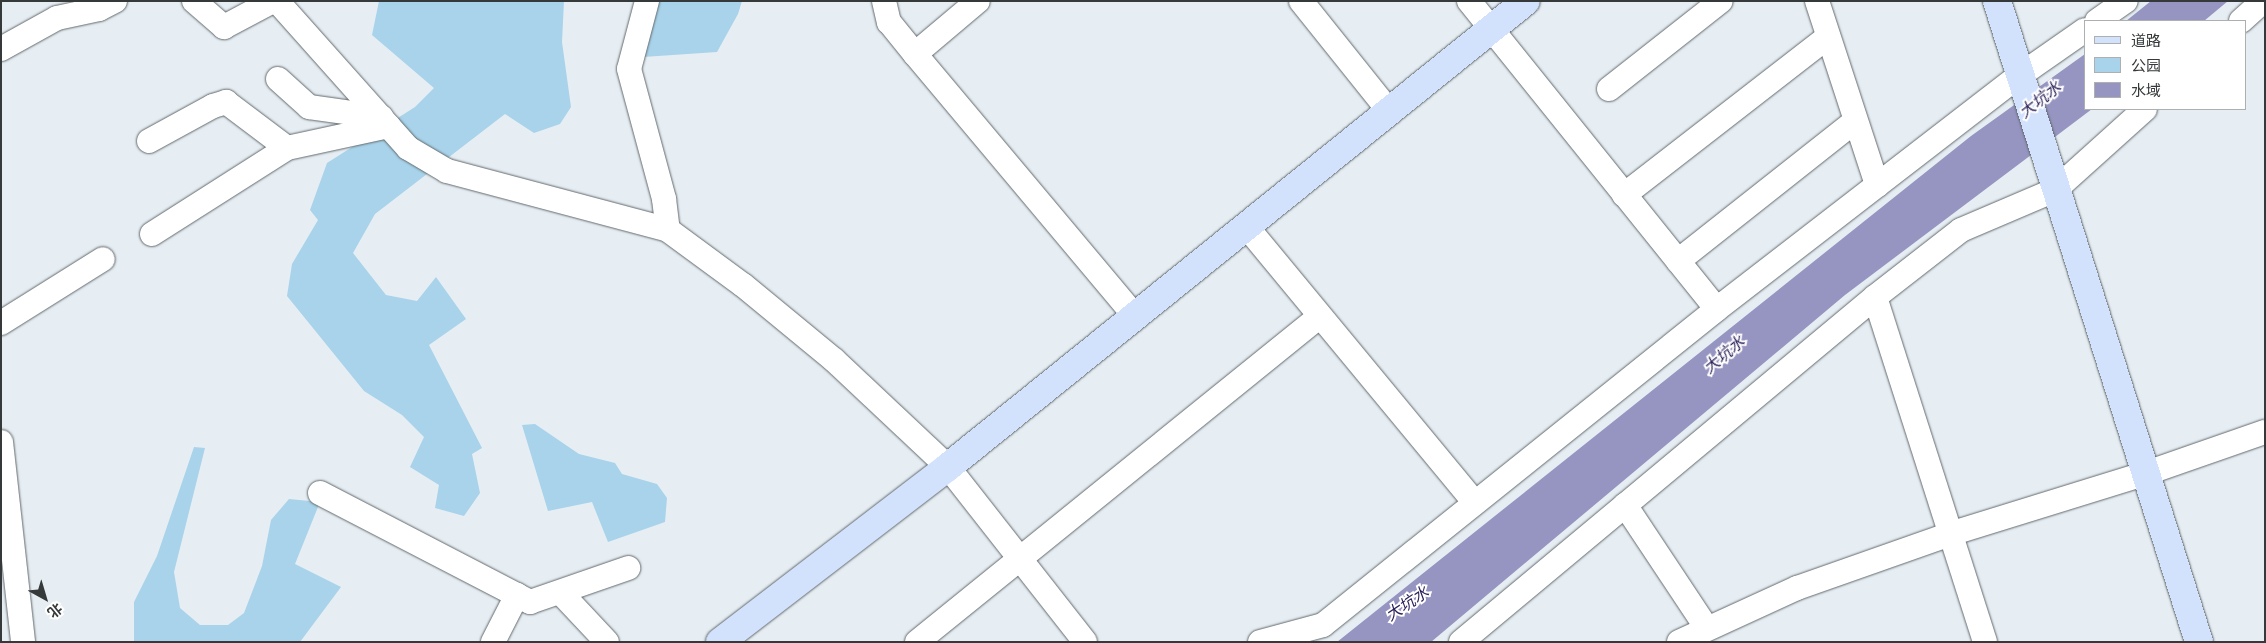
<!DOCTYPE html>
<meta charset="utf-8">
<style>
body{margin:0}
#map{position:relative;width:2266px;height:643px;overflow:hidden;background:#e6eef3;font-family:"Sofia Sans Condensed","Noto Sans SC",sans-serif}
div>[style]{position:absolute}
.green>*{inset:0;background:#a8d3ea}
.water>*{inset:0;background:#9694c1}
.roads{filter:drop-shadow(0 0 1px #62696d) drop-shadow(0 0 1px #62696d)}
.minor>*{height:24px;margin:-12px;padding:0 12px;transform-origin:12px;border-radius:12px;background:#fff}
.major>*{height:28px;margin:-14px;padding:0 14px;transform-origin:14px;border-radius:14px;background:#d2e2fd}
span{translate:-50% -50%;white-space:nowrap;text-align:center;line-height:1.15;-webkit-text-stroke:4px #fff;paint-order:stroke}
.water-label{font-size:16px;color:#2b2159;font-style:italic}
.frame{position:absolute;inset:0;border:2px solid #35393a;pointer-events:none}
.legend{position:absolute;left:2084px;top:20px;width:162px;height:90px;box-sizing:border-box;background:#fff;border:1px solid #aeb0b0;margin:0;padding:6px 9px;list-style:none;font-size:15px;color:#35393a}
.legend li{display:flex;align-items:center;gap:10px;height:25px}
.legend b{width:25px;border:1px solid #aeb0b0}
.north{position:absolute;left:20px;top:573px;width:50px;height:50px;-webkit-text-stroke:4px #fff;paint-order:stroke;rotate:141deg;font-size:14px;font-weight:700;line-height:20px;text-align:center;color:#35393a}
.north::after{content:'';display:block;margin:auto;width:18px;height:22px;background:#35393a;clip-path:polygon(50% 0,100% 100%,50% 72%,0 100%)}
</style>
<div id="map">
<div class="green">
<i style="clip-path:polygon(379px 1px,564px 1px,562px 42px,571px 107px,560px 124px,534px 133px,505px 114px,375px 214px,353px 253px,386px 295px,417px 301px,436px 277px,466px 319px,429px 345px,482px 448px,472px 454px,480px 493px,464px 516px,435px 508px,439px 485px,410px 467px,424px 437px,402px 415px,364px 391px,287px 296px,292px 264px,318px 220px,310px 210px,327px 163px,415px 107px,434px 88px,372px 35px)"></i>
<i style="clip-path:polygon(657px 1px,742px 1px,738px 14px,717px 52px,643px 57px)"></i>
<i style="clip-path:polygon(535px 424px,579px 454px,615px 463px,622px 474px,657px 484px,667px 498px,665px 522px,608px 542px,592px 502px,548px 511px,522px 425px)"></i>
<i style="clip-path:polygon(194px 447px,205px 448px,174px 572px,180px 608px,200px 625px,228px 625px,244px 613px,262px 566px,271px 520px,289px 499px,320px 502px,295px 564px,341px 587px,300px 642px,134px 642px,134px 602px,157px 556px)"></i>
</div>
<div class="water">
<i style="clip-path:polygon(2151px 1px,2228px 1px,2204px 21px,2126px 21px)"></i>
<i style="clip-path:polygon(2085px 54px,2085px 109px,2092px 109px,1845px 295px,1431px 642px,1337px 642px,1971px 136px)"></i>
</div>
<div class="roads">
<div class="minor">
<i style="left:194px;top:1px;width:40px;rotate:41deg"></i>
<i style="left:224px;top:27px;width:55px;rotate:-28deg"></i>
<i style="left:277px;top:1px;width:197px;rotate:48.3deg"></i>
<i style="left:408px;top:148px;width:45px;rotate:30.5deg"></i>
<i style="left:447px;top:171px;width:229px;rotate:14.9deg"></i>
<i style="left:668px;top:230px;width:93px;rotate:36.3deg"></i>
<i style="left:743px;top:285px;width:118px;rotate:39.5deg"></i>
<i style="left:834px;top:360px;width:156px;rotate:43.2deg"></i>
<i style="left:948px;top:467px;width:222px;rotate:51.9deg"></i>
<i style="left:647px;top:1px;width:70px;rotate:104.8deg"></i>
<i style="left:629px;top:69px;width:135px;rotate:74.9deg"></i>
<i style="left:664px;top:199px;width:31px;rotate:83deg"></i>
<i style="left:884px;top:1px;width:22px;rotate:77deg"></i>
<i style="left:889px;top:22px;width:41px;rotate:50.9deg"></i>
<i style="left:915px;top:54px;width:342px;rotate:50deg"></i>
<i style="left:1301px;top:1px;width:141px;rotate:51.3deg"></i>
<i style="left:1469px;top:1px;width:395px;rotate:51.2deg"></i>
<i style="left:1817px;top:1px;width:194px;rotate:71.9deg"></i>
<i style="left:2097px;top:21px;width:35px;rotate:-35deg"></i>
<i style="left:2241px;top:21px;width:30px;rotate:-42deg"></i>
<i style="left:1px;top:49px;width:64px;rotate:-29deg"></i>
<i style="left:57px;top:18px;width:43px;rotate:-12.1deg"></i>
<i style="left:99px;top:9px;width:18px;rotate:-27deg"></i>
<i style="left:915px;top:54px;width:82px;rotate:-40.1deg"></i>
<i style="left:278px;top:79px;width:42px;rotate:42.1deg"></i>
<i style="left:309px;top:107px;width:73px;rotate:7.9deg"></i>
<i style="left:1609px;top:89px;width:142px;rotate:-38.2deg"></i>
<i style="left:149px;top:141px;width:73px;rotate:-28.7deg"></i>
<i style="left:213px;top:106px;width:14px;rotate:-17deg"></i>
<i style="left:226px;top:102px;width:76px;rotate:37deg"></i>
<i style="left:287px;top:148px;width:104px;rotate:-12.2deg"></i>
<i style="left:1624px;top:195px;width:258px;rotate:-37.8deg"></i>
<i style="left:1246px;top:226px;width:359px;rotate:50.4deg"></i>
<i style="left:152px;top:234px;width:160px;rotate:-32.5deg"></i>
<i style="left:1678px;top:261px;width:226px;rotate:-38.3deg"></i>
<i style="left:1875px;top:297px;width:362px;rotate:72.3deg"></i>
<i style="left:1px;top:323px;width:120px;rotate:-32.1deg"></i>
<i style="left:1px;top:442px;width:201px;rotate:83.7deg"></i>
<i style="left:320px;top:493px;width:237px;rotate:27.4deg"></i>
<i style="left:530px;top:602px;width:104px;rotate:-19.1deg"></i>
<i style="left:1625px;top:505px;width:146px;rotate:56.4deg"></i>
<i style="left:561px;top:593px;width:67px;rotate:46.8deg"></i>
<i style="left:493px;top:642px;width:53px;rotate:-62.9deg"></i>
<i style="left:917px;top:642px;width:518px;rotate:-38.97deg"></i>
<i style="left:1260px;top:642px;width:65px;rotate:-15.1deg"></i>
<i style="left:1323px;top:625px;width:505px;rotate:-38.73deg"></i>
<i style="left:1717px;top:309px;width:381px;rotate:-37.7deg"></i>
<i style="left:2019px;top:76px;width:80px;rotate:-34.9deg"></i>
<i style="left:1461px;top:642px;width:539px;rotate:-39.81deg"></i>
<i style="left:1875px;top:297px;width:109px;rotate:-37.9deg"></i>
<i style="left:1961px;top:230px;width:102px;rotate:-23.1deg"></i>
<i style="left:2055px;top:190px;width:121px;rotate:-42deg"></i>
<i style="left:1679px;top:642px;width:130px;rotate:-24.6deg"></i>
<i style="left:1797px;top:588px;width:162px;rotate:-19.4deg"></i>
<i style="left:1950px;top:534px;width:206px;rotate:-17.2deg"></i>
<i style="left:2147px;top:473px;width:125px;rotate:-19.2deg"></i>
</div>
<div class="major">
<i style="left:1997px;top:1px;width:672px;rotate:72.51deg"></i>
<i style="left:720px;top:642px;width:287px;rotate:-37.5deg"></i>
<i style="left:948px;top:467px;width:742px;rotate:-38.88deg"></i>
</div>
</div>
<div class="water-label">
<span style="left:2041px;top:101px;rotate:-38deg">大坑水</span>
<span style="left:1725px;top:356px;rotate:-40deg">大坑水</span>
<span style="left:1408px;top:605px;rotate:-34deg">大坑水</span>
</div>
<div class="frame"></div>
<ul class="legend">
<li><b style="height:6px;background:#d2e2fd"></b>道路</li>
<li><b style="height:14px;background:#a8d3ea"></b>公园</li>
<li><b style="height:14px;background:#9694c1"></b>水域</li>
</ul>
<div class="north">北</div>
</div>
